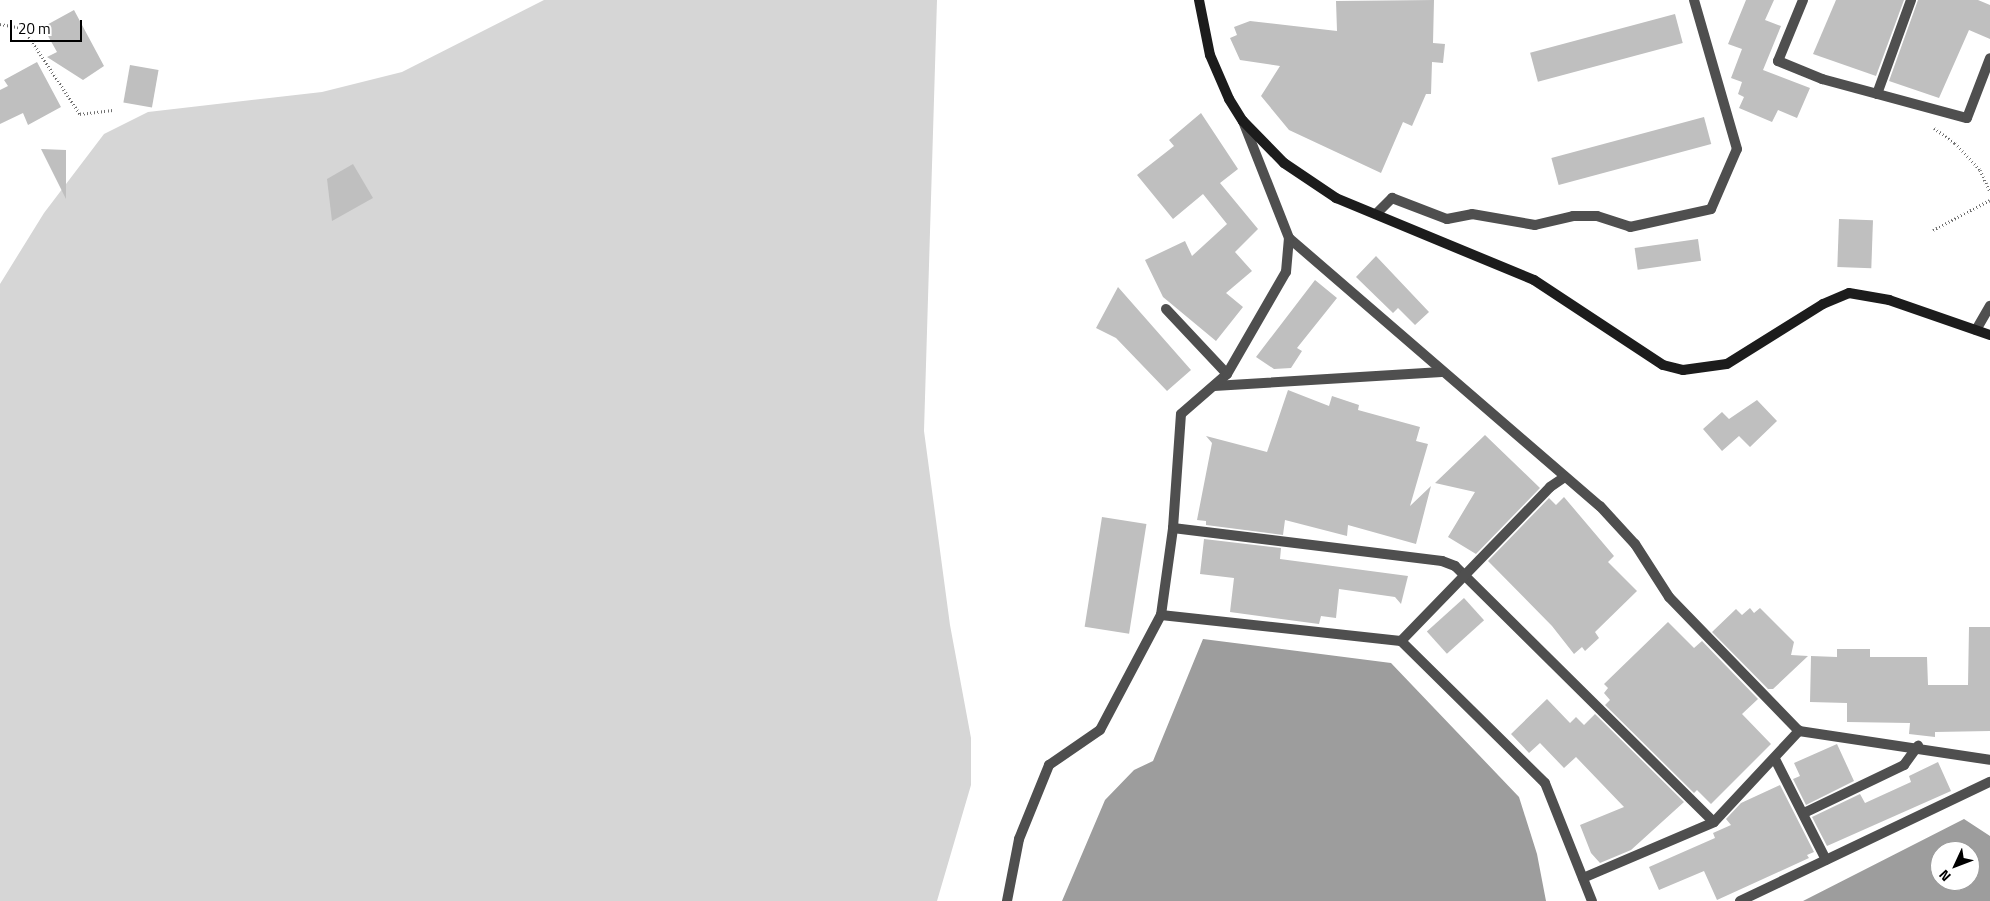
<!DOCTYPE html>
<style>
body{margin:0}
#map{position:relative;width:1990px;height:901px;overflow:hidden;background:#fff;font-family:"Titillium Web",sans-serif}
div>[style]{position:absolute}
.green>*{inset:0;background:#d6d6d6}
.water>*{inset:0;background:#9d9d9d}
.building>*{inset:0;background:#bfbfbf;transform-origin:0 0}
.path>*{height:3px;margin-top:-1.5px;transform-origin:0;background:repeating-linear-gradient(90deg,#717171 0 1px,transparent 0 3.5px)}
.lane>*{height:10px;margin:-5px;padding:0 5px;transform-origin:5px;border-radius:5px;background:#4f4f4f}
.street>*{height:10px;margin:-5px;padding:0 5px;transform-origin:5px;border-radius:5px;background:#4f4f4f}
.secondary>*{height:10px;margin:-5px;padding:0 5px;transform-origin:5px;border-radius:5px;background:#1c1c1c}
span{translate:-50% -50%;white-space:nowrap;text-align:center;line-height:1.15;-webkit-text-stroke:4.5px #fff;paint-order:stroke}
.north{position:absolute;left:1930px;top:841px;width:50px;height:50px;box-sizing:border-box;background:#fff;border:1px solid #999;border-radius:50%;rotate:227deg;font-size:14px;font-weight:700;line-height:20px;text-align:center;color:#000}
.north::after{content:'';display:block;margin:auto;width:18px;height:22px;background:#000;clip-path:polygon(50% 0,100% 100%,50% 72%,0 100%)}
.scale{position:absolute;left:10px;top:20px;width:72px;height:22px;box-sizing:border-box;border:2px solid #000;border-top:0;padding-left:6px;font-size:15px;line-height:18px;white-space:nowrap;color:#000;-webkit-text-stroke:4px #fff;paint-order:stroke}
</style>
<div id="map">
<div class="green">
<i style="clip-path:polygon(544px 0,937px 0,924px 431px,950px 625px,971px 738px,971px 785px,937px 901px,0 901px,0 284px,44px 213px,104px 134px,148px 112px,322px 92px,402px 72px)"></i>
</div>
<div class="water">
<i style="clip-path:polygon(1203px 639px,1391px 663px,1519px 797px,1537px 854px,1546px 901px,1062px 901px,1105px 800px,1134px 770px,1153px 761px)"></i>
<i style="clip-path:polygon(evenodd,1964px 819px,1990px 836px,1990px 901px,1803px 901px,1964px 819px,1940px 851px,1970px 851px,1970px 881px,1940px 881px,1940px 851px)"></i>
</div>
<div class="building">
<i style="clip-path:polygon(1434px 0,1433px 43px,1445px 44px,1443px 63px,1432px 62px,1431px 94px,1426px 94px,1412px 126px,1403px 122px,1381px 173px,1289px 130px,1261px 96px,1280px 66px,1240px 60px,1230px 38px,1237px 35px,1234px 27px,1250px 21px,1337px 31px,1336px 1px)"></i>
<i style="clip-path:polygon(1746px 0,1774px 0,1765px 20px,1781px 26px,1763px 70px,1810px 88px,1797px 118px,1778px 110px,1772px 122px,1739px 108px,1744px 97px,1738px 94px,1742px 82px,1731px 78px,1742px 49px,1728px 44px)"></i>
<i style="clip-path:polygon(1836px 0,1904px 0,1876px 76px,1813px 54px)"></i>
<i style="clip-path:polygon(1918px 0,1978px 0,1990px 5px,1990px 39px,1969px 30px,1939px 98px,1889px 81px)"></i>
<i style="clip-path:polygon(74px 10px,104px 66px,83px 80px,47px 57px,57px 52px,43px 27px)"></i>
<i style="left:1675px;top:14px;width:30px;height:150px;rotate:75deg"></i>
<i style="clip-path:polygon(37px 62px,61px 107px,28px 125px,23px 113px,0 124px,0 90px,8px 86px,4px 80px)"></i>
<i style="left:130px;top:65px;width:29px;height:38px;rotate:10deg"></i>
<i style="clip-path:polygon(1201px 113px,1238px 169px,1220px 183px,1258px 229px,1235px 252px,1252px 271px,1226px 293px,1243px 307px,1216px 341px,1163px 297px,1145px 260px,1185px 241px,1192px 256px,1227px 224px,1203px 194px,1173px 219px,1137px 175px,1174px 146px,1169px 140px)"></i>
<i style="left:1704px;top:117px;width:28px;height:158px;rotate:75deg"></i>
<i style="clip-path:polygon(41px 149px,66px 150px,66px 199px)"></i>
<i style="clip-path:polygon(353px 164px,373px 198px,332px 221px,327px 179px)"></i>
<i style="left:1839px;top:219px;width:34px;height:48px;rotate:2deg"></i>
<i style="left:1698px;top:239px;width:22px;height:64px;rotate:82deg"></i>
<i style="clip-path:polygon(1376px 256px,1429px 312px,1415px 325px,1398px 308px,1393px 313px,1356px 277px)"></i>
<i style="clip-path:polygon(1315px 280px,1337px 298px,1297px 348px,1302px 351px,1291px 368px,1274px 369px,1256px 357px)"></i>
<i style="clip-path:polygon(1118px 287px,1191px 370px,1167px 391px,1116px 338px,1096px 328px)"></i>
<i style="clip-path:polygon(1288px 390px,1329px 406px,1332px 396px,1359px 405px,1358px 410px,1420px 427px,1416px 441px,1428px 444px,1410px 506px,1431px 486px,1416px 544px,1348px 525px,1347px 536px,1285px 520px,1283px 535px,1206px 525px,1206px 521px,1197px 520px,1212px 443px,1206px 436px,1267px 452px)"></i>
<i style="clip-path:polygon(1757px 400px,1777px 421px,1750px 447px,1739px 436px,1722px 451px,1703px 429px,1722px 412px,1729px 419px)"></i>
<i style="clip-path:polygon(1485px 435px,1540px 488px,1476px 554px,1448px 537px,1475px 492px,1435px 483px)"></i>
<i style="clip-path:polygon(1564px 497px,1614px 556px,1608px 562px,1637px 591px,1595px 632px,1599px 638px,1585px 651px,1582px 647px,1574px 654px,1552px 626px,1488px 561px,1549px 498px,1556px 505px)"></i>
<i style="left:1102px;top:517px;width:45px;height:111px;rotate:9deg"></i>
<i style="clip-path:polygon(1204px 539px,1281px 548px,1280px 559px,1408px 576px,1401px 604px,1395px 597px,1339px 589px,1336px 618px,1321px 616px,1319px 624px,1230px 612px,1234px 578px,1200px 574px)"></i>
<i style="left:1464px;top:598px;width:30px;height:50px;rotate:48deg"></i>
<i style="clip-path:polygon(1750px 608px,1754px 613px,1760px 608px,1794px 642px,1791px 655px,1808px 656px,1773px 689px,1768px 689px,1712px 632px,1736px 609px,1742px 615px)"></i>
<i style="clip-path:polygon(1668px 622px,1694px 648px,1702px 641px,1758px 699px,1742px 714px,1771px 744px,1711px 804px,1697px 790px,1694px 793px,1605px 705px,1610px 700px,1604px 693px,1608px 688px,1604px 684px)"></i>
<i style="clip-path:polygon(1969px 627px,1990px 627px,1990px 731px,1935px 732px,1935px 737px,1909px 734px,1910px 723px,1847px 722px,1847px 703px,1810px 702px,1811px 656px,1837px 657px,1837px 649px,1870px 649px,1870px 657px,1927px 657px,1928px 685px,1968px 685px)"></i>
<i style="clip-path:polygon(1547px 699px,1570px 723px,1576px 717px,1584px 725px,1595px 714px,1684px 802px,1631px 850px,1600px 863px,1591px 853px,1580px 825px,1624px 807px,1576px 757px,1564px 768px,1540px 743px,1529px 753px,1511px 734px)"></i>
<i style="clip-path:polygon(1837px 744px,1854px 781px,1806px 805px,1793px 779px,1800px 776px,1794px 763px)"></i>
<i style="clip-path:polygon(1938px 762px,1951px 791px,1827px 846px,1812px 817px,1860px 794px,1865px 803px,1911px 782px,1909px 776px)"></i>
<i style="clip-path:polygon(1780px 785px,1814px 852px,1807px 855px,1809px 858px,1717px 900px,1704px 871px,1659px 890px,1649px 867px,1715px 838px,1713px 833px,1731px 825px,1726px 819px,1741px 803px)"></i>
</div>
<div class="path">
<i style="left:0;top:24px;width:23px;rotate:10deg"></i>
<i style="left:23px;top:28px;width:103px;rotate:56.5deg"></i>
<i style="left:80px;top:114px;width:35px;rotate:-7deg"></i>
<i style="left:1934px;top:128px;width:26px;rotate:36deg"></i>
<i style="left:1955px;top:143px;width:37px;rotate:47deg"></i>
<i style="left:1980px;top:170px;width:23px;rotate:65deg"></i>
<i style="left:1933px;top:230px;width:64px;rotate:-27.8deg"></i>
</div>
<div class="lane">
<i style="left:1376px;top:214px;width:23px;rotate:-45deg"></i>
<i style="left:1392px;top:198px;width:59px;rotate:20.9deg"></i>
<i style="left:1447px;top:219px;width:25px;rotate:-11deg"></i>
<i style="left:1472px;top:214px;width:64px;rotate:9.9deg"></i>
<i style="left:1535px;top:225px;width:39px;rotate:-13deg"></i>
<i style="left:1573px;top:216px;width:24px"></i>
<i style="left:1597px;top:216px;width:35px;rotate:18deg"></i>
</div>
<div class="street">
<i style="left:1803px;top:0;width:66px;rotate:112.3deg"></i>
<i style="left:1778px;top:61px;width:48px;rotate:22.2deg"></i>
<i style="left:1822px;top:79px;width:150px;rotate:15.1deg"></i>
<i style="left:1967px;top:118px;width:64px;rotate:-69deg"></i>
<i style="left:1877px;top:94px;width:100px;rotate:-70.1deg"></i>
<i style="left:1630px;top:227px;width:83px;rotate:-12.5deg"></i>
<i style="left:1711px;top:209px;width:65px;rotate:-66.6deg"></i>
<i style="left:1737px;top:149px;width:155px;rotate:-106.1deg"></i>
<i style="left:1289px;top:238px;width:411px;rotate:40.8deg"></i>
<i style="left:1600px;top:506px;width:52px;rotate:47.4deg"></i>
<i style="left:1635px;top:544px;width:63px;rotate:57.3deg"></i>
<i style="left:1669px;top:597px;width:187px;rotate:45.9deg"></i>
<i style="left:1799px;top:731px;width:193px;rotate:8.6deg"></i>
<i style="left:1166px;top:309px;width:89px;rotate:46.8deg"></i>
<i style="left:1976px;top:330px;width:28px;rotate:-60deg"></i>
<i style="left:1214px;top:386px;width:228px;rotate:-3.5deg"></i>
<i style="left:1173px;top:528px;width:271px;rotate:7deg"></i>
<i style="left:1442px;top:561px;width:14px;rotate:21deg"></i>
<i style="left:1455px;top:566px;width:364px;rotate:44.7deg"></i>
<i style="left:1161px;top:615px;width:241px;rotate:6.2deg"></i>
<i style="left:1401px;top:641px;width:202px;rotate:44.6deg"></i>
<i style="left:1545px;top:783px;width:127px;rotate:68.3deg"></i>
<i style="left:1401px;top:641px;width:214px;rotate:-45.9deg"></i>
<i style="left:1550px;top:487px;width:18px;rotate:-34deg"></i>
<i style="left:1775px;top:759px;width:113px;rotate:63.2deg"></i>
<i style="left:1804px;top:813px;width:111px;rotate:-25.6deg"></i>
<i style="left:1904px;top:765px;width:24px;rotate:-54deg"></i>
<i style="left:1583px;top:878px;width:142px;rotate:-23.1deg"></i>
<i style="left:1714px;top:822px;width:125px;rotate:-47deg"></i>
<i style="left:1007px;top:901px;width:63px;rotate:-79deg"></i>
<i style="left:1019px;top:839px;width:80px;rotate:-67.9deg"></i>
<i style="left:1049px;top:765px;width:62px;rotate:-34.5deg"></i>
<i style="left:1100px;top:730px;width:130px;rotate:-62.1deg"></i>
<i style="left:1161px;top:615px;width:88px;rotate:-82.1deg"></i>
<i style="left:1173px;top:528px;width:114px;rotate:-86deg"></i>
<i style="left:1181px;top:414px;width:61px;rotate:-41deg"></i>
<i style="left:1227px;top:374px;width:118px;rotate:-60deg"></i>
<i style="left:1286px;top:272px;width:34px;rotate:-85deg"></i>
<i style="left:1289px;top:238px;width:126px;rotate:-111.5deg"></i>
<i style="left:1740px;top:901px;width:277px;rotate:-25.5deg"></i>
</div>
<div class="secondary">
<i style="left:1199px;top:0;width:56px;rotate:78.7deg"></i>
<i style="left:1210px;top:55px;width:48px;rotate:66.6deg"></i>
<i style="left:1229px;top:99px;width:26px;rotate:58deg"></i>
<i style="left:1243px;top:121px;width:59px;rotate:45.7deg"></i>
<i style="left:1284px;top:163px;width:63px;rotate:33.9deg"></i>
<i style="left:1336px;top:198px;width:214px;rotate:22.5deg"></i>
<i style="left:1534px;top:280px;width:154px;rotate:33.4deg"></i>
<i style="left:1663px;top:365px;width:21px;rotate:14deg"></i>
<i style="left:1683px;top:370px;width:44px;rotate:-7.8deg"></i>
<i style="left:1727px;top:364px;width:113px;rotate:-32deg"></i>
<i style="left:1823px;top:304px;width:28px;rotate:-23deg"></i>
<i style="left:1849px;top:293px;width:41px;rotate:9.9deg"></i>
<i style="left:1889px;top:300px;width:107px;rotate:19.1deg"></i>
</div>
<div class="north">N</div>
<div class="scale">20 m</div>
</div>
